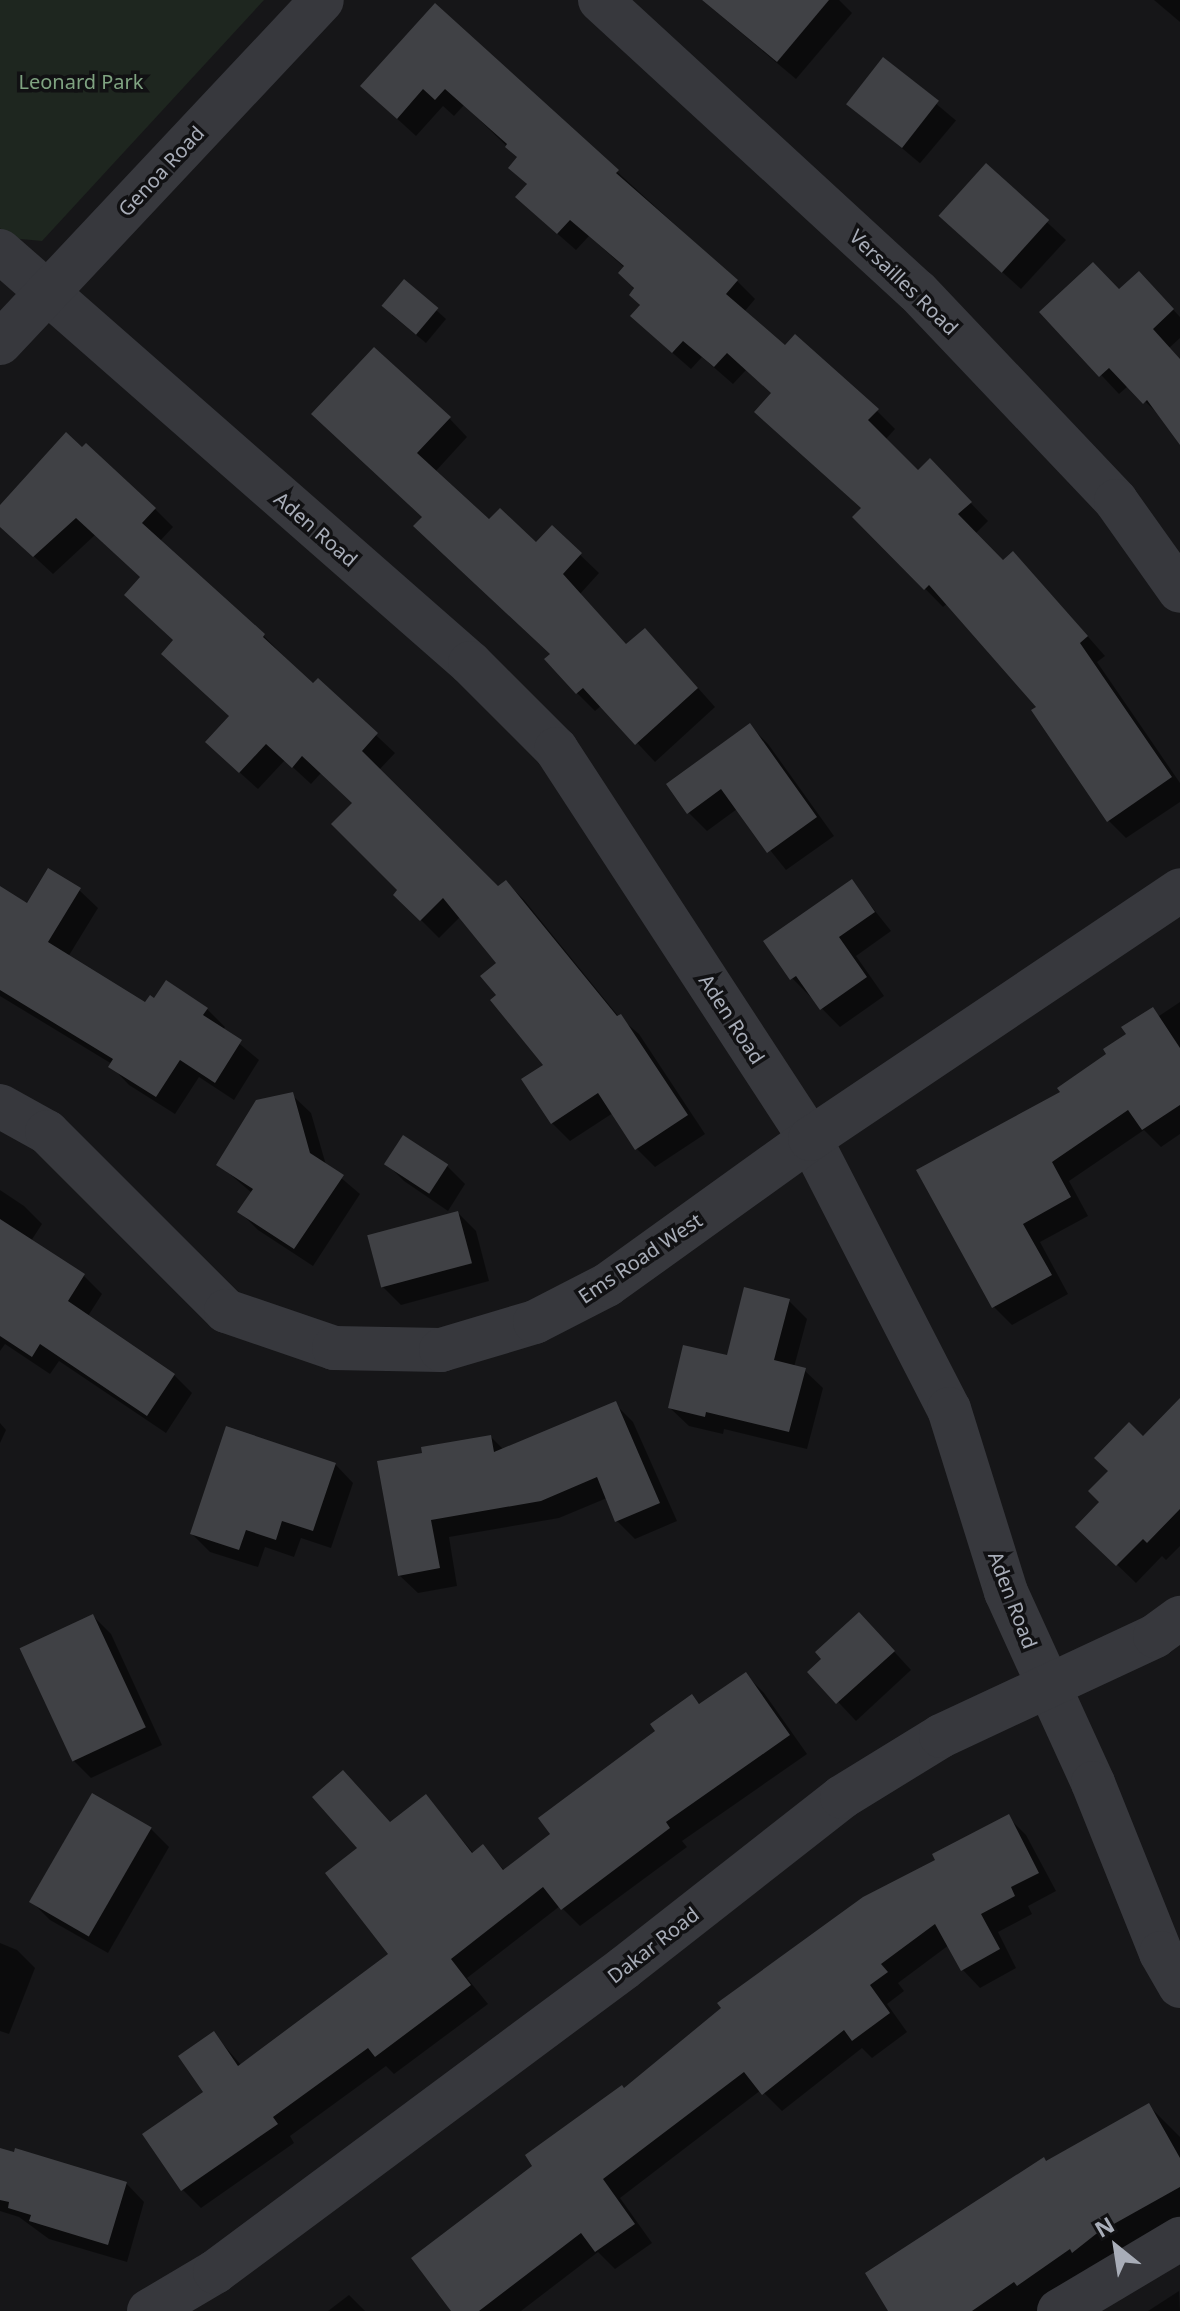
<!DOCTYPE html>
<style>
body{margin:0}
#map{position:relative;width:1180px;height:2311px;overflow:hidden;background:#161618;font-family:"Noto Sans",sans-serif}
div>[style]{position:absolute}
.green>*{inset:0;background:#1e261f}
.shadow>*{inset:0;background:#0007;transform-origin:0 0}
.building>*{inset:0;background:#404145;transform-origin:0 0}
.minor>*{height:44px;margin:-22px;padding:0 22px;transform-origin:22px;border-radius:22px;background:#37383d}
span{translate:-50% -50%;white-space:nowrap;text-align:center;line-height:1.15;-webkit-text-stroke:7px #111113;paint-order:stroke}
.park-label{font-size:20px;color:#7fa381}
.street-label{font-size:20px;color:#a8adb8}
.north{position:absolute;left:1076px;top:2207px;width:80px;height:80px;-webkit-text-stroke:6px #111113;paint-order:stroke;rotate:330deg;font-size:22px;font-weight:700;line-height:32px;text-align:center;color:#a8adb8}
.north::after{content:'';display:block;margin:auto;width:28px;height:36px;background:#a8adb8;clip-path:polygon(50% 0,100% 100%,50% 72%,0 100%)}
</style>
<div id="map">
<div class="green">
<i style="clip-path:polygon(0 0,264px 0,42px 241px,10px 238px,0 228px)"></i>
</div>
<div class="shadow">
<i style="clip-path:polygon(702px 0,839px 0,852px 13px,796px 79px)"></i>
<i style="clip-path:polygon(1154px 0,1180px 0,1180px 22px)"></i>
<i style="clip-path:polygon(435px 6px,737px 281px,755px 299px,744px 312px,785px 348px,877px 411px,895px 429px,885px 440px,918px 472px,930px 461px,988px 521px,975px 534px,1003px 562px,1031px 572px,1105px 656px,1097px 662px,1180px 783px,1180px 802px,1126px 838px,1108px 820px,1039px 707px,948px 603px,943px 607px,855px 517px,863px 509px,773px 394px,746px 370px,733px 384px,702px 357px,691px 369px,651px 334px,625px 268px,589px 236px,576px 250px,536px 215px,519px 158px,464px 105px,454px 116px,443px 106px,416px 136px,381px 104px)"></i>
<i style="left:884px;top:60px;width:94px;height:56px;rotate:40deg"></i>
<i style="clip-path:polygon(986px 165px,1066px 240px,1021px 289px,959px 233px)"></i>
<i style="clip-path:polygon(405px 282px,446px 319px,426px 343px,392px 315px)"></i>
<i style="clip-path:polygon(1119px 292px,1157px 292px,1180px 317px,1180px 338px,1169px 348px,1180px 360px,1180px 441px,1164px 419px,1128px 386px,1119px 394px,1042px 312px)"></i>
<i style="clip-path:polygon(449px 418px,467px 437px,435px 472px,489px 522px,537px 545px,552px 528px,599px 573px,580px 594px,627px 646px,663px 649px,715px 707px,655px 762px,602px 705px,595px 711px,577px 693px,552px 655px,424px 517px,332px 432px)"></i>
<i style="clip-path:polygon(0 508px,155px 509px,173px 527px,159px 542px,264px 636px,313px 686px,318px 681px,395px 753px,379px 770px,498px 889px,506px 882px,524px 900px,619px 1017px,639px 1034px,705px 1134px,655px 1167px,637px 1149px,613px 1113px,570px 1141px,552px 1123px,546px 1065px,499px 996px,499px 963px,461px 916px,439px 938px,396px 895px,400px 890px,354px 803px,321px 773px,311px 784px,285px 760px,258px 789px,226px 760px,231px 716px,175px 641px,142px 578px,95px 535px,53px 574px,0 525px)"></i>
<i style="clip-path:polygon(750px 726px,768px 744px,834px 836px,786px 870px,737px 809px,707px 831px,689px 813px)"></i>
<i style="clip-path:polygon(852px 882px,891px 931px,856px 956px,884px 996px,840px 1027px,792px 978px)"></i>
<i style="clip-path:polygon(0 888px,27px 906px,79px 890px,98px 908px,68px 957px,146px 1005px,207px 1009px,225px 1027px,223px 1030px,259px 1060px,234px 1100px,199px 1077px,175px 1114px,129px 1085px,111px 1066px,112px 1064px,0 996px)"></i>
<i style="clip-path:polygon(1180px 1002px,1180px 1134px,1161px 1147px,1144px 1130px,1069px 1181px,1088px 1216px,1040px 1242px,1068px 1294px,1012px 1325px,994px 1307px,1062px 1093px,1109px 1055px,1152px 1009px,1159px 1016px)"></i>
<i style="clip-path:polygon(292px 1095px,311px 1113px,326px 1165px,360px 1194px,313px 1266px,258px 1230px,240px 1212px,252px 1193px,218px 1164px)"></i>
<i style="clip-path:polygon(403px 1137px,447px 1166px,465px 1184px,448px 1211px,404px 1181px,386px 1163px)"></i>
<i style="clip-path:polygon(0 1190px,24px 1206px,42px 1224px,31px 1241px,84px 1276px,102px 1294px,88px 1316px,174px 1375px,192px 1393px,166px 1433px,59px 1361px,50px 1374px,5px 1344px,0 1351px)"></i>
<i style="clip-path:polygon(458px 1213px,476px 1231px,489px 1281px,401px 1305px,383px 1287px)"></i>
<i style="clip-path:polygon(788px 1300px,807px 1319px,794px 1367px,804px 1370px,823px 1388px,807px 1449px,724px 1429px,723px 1434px,689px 1426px,670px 1408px)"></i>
<i style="clip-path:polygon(615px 1404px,633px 1422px,677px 1521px,635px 1539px,617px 1521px,607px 1498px,559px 1518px,449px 1537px,457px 1586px,418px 1593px,399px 1575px,424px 1455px,491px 1437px,504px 1450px)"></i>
<i style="clip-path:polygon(0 1423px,6px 1430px,0 1443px)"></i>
<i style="clip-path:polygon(1180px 1426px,1180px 1546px,1166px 1560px,1162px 1556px,1136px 1583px,1078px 1527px)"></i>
<i style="clip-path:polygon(335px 1464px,353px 1483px,331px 1548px,301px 1538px,294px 1557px,265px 1547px,258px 1567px,210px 1552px,192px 1534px)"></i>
<i style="clip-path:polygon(93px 1616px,111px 1634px,162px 1745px,91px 1778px,73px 1760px)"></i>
<i style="clip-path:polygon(877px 1633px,911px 1670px,856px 1721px,810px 1672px)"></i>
<i style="clip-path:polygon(745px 1674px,764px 1693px,807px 1754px,682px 1841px,687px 1847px,580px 1926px,560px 1906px,467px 1978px,488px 2004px,394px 2074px,386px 2066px,290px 2136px,294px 2143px,201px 2208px,183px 2190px,206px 2093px,214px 2034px,241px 2065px,391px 1955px,391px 1824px,426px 1797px,474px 1854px,483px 1847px,505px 1871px,553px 1834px,692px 1697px,701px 1705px)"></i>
<i style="clip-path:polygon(1008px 1817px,1026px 1835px,1056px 1891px,1028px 1906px,1032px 1914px,998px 1932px,1016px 1968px,980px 1988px,962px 1969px,949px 1945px,898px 1983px,904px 1991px,887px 2004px,907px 2032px,872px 2058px,862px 2048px,782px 2111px,761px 2090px,620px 2198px,652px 2243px,615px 2269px,598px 2252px,521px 2311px,454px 2311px,535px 2166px,625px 2090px,937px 1861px)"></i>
<i style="clip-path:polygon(151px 1829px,169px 1847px,108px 1953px,50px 1920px,32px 1902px)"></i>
<i style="clip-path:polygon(0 1943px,17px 1950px,35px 1968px,9px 2034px,0 2031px)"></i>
<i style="clip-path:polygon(1149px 2106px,1180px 2137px,1180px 2258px,1092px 2311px,890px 2311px,1047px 2163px)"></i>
<i style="clip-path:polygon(0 2155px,126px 2183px,144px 2202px,127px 2262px,49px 2239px,19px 2217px,0 2211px)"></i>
<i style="clip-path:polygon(1179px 2291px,1180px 2311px,1148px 2311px)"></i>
<i style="clip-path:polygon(349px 2295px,365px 2311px,328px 2311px)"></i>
</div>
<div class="building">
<i style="clip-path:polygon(702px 0,829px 0,777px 62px)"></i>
<i style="clip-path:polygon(435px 3px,619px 170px,616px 173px,738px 280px,726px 294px,785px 345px,795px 334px,879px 409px,868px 420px,918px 470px,930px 458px,972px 502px,958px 514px,1003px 560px,1013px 551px,1088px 636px,1080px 643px,1172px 777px,1107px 822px,1031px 710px,1036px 707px,929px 585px,924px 590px,852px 517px,861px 508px,754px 412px,771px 393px,727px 353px,714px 367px,683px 341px,672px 353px,630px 316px,640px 305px,629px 295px,634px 288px,618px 273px,624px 266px,570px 220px,557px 234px,515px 197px,527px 184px,508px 168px,517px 157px,505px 147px,507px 144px,445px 89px,435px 100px,423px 89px,397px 119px,360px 86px)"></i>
<i style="left:883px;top:57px;width:71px;height:60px;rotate:38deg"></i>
<i style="left:986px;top:163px;width:85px;height:71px;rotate:42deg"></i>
<i style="clip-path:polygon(1093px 262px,1119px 289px,1139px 271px,1174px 309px,1153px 329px,1180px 359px,1180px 445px,1147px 400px,1143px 404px,1109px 368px,1099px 377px,1039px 312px)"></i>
<i style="left:404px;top:279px;width:45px;height:35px;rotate:40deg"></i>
<i style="clip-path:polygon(374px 347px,451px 417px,417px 453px,489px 519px,500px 508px,536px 542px,552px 525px,582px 553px,563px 574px,626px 644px,645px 628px,698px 688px,635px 745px,583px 688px,576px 694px,544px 659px,550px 654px,413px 526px,422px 517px,311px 414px)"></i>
<i style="clip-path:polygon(66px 432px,82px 447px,86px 443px,156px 508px,142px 523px,265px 634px,263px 637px,313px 683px,318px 678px,378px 733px,362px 751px,498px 886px,506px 880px,617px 1016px,621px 1014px,688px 1115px,635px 1150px,598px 1093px,551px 1124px,521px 1079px,543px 1065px,490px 1000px,496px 995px,480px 976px,496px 963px,443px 898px,420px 921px,393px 895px,397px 890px,331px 824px,352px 803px,302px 756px,292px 768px,266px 744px,239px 773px,205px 742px,229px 716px,161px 654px,173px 640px,124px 595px,140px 577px,76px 518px,33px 557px,0 527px,0 505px)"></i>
<i style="clip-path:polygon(750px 723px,817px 817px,767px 853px,721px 789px,687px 814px,666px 784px)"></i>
<i style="clip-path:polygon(48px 868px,81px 888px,48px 942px,145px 1002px,150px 995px,154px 998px,166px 980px,208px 1008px,203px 1015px,242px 1040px,215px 1083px,180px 1060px,156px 1097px,108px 1067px,113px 1059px,0 990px,0 886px,27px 903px)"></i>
<i style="clip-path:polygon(852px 879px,875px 912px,839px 937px,867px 977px,820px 1010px,796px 976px,790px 980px,763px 941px)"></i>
<i style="clip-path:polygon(1153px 1007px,1180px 1048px,1180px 1105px,1142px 1130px,1128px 1110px,1052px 1162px,1071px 1197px,1023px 1224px,1052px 1275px,992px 1308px,916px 1170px,1060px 1092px,1057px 1088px,1106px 1054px,1103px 1049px,1126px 1034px,1121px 1027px)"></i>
<i style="clip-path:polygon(293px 1092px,310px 1153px,344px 1175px,294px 1249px,237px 1212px,253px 1189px,216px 1165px,256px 1100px)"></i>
<i style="left:403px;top:1135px;width:54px;height:35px;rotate:33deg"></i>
<i style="left:458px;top:1211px;width:54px;height:94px;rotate:75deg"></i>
<i style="clip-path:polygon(0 1219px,85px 1274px,68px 1301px,175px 1374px,147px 1416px,40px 1344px,32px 1357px,0 1336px)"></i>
<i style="clip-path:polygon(744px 1287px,790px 1299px,774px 1360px,806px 1368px,789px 1432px,706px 1412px,705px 1417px,668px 1408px,683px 1345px,727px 1355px)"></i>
<i style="clip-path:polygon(1180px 1398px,1180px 1509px,1147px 1543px,1143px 1539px,1116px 1566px,1075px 1527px,1099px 1502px,1088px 1491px,1108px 1471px,1094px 1458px,1129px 1422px,1143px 1436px)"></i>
<i style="clip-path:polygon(616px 1401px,660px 1503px,615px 1522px,597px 1477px,541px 1501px,431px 1520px,440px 1568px,398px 1576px,377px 1461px,422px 1453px,421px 1447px,491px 1435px,494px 1452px)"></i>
<i style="clip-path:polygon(226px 1426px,336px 1463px,313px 1531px,282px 1521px,276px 1540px,246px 1530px,239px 1550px,190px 1534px)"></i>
<i style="clip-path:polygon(859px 1612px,895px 1651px,836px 1704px,807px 1672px,821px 1659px,815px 1652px)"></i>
<i style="left:93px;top:1614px;width:125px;height:81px;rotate:65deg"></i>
<i style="clip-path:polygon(746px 1672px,790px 1735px,666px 1822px,670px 1828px,561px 1910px,543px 1887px,451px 1959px,471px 1985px,375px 2057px,368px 2048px,273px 2117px,278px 2124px,181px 2191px,142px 2134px,203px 2092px,178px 2056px,214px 2031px,238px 2066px,388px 1954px,325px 1873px,357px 1848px,312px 1797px,343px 1770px,390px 1822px,426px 1794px,472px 1853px,483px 1844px,503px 1870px,550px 1834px,538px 1818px,655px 1731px,650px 1724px,692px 1694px,699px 1704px)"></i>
<i style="left:92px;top:1793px;width:69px;height:126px;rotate:30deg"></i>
<i style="clip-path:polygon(1009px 1814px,1039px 1873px,1011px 1887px,1015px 1896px,981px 1914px,1000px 1949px,961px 1971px,935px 1924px,881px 1964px,888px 1972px,870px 1985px,890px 2013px,852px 2041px,844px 2030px,762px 2095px,744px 2072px,603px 2179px,635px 2224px,595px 2252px,581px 2233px,479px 2311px,451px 2311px,411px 2258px,532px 2166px,525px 2155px,622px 2085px,624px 2088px,721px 2008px,717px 2003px,863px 1897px,935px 1860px,932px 1854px)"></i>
<i style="clip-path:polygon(1149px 2103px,1180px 2158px,1180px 2187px,1096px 2234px,1072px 2253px,1070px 2249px,1017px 2286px,1014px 2282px,972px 2311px,888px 2311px,865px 2273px,1044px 2157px,1046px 2161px)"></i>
<i style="clip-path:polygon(0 2148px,14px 2152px,15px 2148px,127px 2182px,108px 2245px,29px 2221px,31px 2215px,8px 2208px,9px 2202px,0 2200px)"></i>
</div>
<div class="minor">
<i style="left:600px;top:0;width:430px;rotate:42.6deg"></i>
<i style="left:917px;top:291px;width:289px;rotate:46.5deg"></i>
<i style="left:1116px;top:501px;width:110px;rotate:54.6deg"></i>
<i style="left:0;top:251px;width:625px;rotate:41.24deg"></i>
<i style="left:470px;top:663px;width:122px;rotate:45deg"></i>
<i style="left:556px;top:749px;width:465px;rotate:56.9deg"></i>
<i style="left:810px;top:1139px;width:304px;rotate:62.8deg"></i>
<i style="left:949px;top:1409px;width:192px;rotate:72.7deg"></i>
<i style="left:1006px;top:1592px;width:210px;rotate:65.5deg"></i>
<i style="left:1093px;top:1783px;width:183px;rotate:68.2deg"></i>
<i style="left:1161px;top:1953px;width:38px;rotate:60deg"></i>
<i style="left:0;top:343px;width:470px;rotate:-46.8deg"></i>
<i style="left:0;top:1106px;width:54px;rotate:29deg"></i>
<i style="left:47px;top:1132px;width:253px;rotate:45deg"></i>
<i style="left:226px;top:1311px;width:114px;rotate:18.9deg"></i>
<i style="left:334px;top:1348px;width:107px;rotate:1.1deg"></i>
<i style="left:441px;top:1350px;width:98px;rotate:-16.6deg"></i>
<i style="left:535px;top:1322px;width:81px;rotate:-27.2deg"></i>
<i style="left:607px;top:1285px;width:250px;rotate:-35.7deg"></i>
<i style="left:810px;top:1139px;width:446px;rotate:-33.9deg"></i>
<i style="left:149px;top:2311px;width:77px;rotate:-30.6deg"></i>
<i style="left:215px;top:2272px;width:510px;rotate:-36.62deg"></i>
<i style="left:624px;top:1968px;width:277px;rotate:-38.1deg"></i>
<i style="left:842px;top:1797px;width:116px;rotate:-31.6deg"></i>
<i style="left:941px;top:1736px;width:236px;rotate:-25deg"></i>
<i style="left:1155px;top:1636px;width:31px;rotate:-36deg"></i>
<i style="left:1059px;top:2311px;width:141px;rotate:-30.8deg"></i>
</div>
<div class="park-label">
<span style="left:81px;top:81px">Leonard Park</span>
</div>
<div class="street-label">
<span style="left:161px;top:171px;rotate:-47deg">Genoa Road</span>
<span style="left:904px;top:282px;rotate:44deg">Versailles Road</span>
<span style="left:316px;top:529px;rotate:41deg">Aden Road</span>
<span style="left:732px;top:1019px;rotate:57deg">Aden Road</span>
<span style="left:640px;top:1258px;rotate:-34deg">Ems Road West</span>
<span style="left:1013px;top:1600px;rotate:69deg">Aden Road</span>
<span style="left:653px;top:1945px;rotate:-38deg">Dakar Road</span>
</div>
<div class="north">N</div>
</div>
